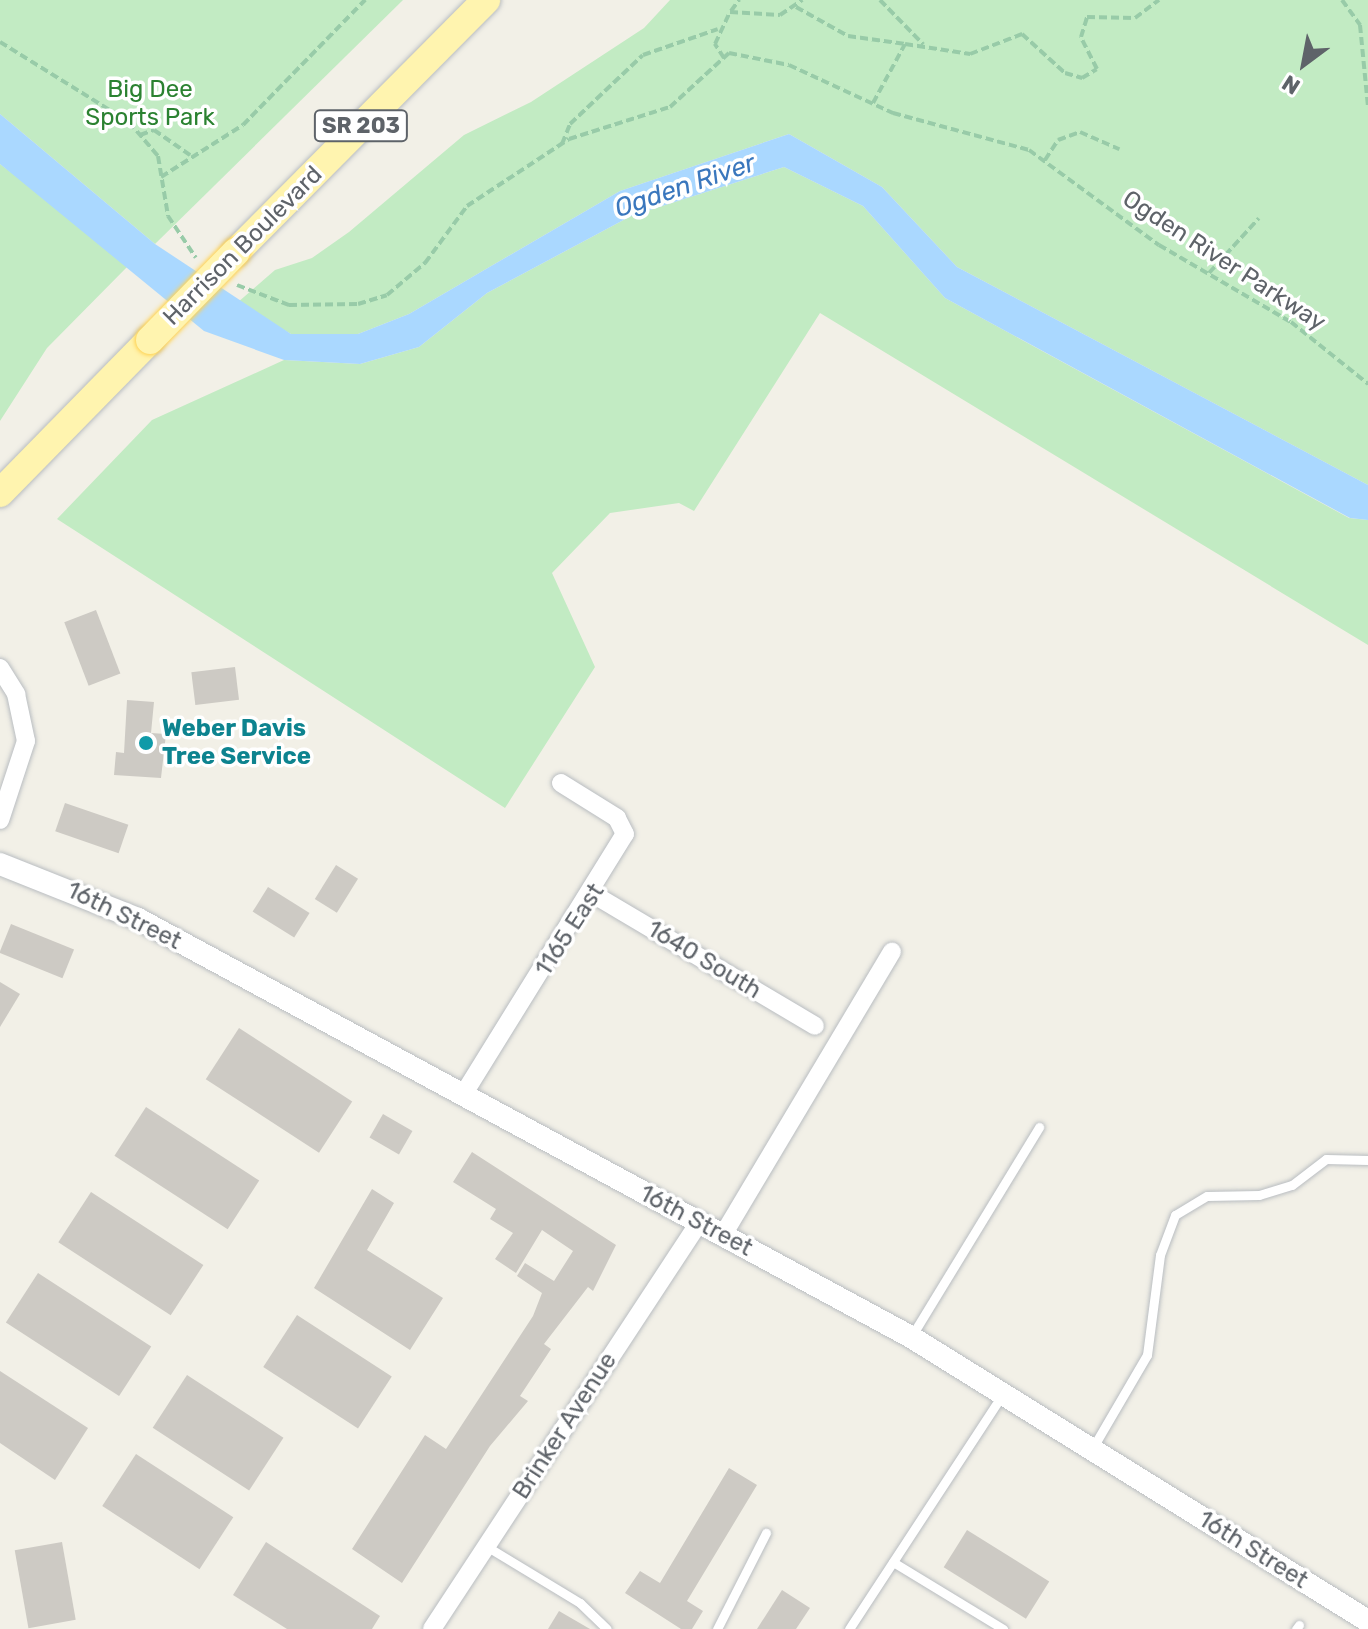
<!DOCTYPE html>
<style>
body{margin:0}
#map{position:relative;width:1368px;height:1629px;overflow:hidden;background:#f2f0e7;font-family:Rubik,sans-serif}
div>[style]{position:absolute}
.green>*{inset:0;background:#c2ebc3}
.water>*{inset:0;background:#aad8ff}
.building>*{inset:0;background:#cdcac4;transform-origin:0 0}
.path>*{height:4px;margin-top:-2px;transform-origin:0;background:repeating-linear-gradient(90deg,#98cba8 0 8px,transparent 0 12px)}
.roads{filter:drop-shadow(0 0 2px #b9bdc1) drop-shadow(0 0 2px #b9bdc1)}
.service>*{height:9px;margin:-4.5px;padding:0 4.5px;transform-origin:4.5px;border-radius:4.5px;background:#fff}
.minor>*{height:18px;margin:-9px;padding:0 9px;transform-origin:9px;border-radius:9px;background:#fff}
.tertiary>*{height:22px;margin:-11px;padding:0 11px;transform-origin:11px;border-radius:11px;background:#fff}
.primary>*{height:28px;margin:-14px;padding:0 14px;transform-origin:14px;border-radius:14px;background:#fff4af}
.bridges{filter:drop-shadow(0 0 2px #ffd253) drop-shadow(0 0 2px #ffd253)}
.primary-bridge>*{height:28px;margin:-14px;padding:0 14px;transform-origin:14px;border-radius:14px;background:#fff4af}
.dots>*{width:22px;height:22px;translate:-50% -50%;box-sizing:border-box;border:4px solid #fff;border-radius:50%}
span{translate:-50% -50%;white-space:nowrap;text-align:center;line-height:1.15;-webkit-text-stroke:7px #fff;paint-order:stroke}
.shield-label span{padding:2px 6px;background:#fff;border:2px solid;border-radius:6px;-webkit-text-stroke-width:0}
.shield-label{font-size:22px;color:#5e6369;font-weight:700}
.park-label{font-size:24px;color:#2b8231}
.street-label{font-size:24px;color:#5e6369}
.culture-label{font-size:24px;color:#0d838f;font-weight:700}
.left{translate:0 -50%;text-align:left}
.water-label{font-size:26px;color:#3a77bd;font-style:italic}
.north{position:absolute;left:1264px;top:24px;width:80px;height:80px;-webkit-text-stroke:6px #fff;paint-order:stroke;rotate:212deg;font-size:22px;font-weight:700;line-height:32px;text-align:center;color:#5e6369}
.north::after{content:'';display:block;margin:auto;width:28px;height:36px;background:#5e6369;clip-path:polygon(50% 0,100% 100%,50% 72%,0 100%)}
</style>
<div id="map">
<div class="green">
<i style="clip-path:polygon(0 0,403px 0,155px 244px,0 114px)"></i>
<i style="clip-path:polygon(670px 0,1368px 0,1368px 485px,957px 267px,882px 187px,789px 134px,620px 191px,409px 314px,358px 334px,291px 334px,237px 303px,275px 270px,312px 258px,349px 232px,464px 135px,531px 102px,644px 28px)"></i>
<i style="clip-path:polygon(0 164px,130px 264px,47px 348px,0 421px)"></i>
<i style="clip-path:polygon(784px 167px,863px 206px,945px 298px,1349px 518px,1368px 520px,1368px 645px,820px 313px,694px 511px,679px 503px,610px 513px,552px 573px,595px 667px,505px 808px,57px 519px,152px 420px,284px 360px,360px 364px,419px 347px,487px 293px,631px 216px)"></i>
</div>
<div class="water">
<i style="clip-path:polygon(0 114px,155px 244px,291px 334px,358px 334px,409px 314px,620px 191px,789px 134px,882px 187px,957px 267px,1368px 485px,1368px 520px,1350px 518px,945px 298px,863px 206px,784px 167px,631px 216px,487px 293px,419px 347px,360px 364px,284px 360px,204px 331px,0 164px)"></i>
</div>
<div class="building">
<i style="left:96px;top:610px;width:68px;height:34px;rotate:69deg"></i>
<i style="left:235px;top:667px;width:33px;height:44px;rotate:83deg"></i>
<i style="clip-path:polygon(127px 700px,154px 702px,151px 733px,166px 734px,161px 778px,114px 775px,116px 752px,124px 753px)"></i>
<i style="left:65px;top:803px;width:67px;height:30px;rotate:19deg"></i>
<i style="left:336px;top:865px;width:26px;height:40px;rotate:32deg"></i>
<i style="left:268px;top:887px;width:49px;height:29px;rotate:32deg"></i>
<i style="left:11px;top:924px;width:68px;height:31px;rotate:22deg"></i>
<i style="clip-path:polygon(0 982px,20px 994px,0 1027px)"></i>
<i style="left:239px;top:1028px;width:135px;height:61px;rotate:33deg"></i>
<i style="left:146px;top:1107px;width:135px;height:58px;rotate:33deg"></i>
<i style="left:383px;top:1114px;width:34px;height:27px;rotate:30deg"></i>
<i style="clip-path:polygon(472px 1152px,616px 1245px,593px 1291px,588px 1287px,544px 1344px,551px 1349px,520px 1396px,528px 1401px,490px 1446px,402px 1583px,352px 1549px,425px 1435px,446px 1449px,533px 1316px,542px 1293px,517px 1276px,525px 1263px,554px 1281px,573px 1251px,542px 1230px,516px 1273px,495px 1259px,513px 1233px,490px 1219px,496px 1209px,453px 1182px)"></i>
<i style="clip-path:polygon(372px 1189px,394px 1203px,367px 1250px,443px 1298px,410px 1350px,314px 1288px)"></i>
<i style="left:91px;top:1192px;width:134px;height:60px;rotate:33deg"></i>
<i style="left:38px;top:1273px;width:135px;height:59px;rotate:33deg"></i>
<i style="left:297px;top:1315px;width:113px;height:62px;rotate:33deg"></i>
<i style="clip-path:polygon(0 1371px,88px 1428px,55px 1480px,0 1443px)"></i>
<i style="left:187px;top:1375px;width:115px;height:63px;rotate:33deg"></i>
<i style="left:136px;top:1454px;width:116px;height:62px;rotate:33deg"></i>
<i style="clip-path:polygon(729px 1468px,757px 1485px,687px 1601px,703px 1611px,692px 1629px,681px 1629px,625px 1593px,640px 1571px,660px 1583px)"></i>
<i style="left:967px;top:1530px;width:97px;height:44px;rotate:32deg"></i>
<i style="left:62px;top:1542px;width:79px;height:48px;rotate:80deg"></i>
<i style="clip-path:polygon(266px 1542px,380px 1616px,372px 1629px,287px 1629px,233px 1595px)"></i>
<i style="clip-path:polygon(782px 1590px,810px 1608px,796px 1629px,757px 1629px)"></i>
<i style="clip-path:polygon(559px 1611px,590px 1629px,548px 1629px)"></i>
</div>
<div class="path">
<i style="left:880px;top:0;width:62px;rotate:45.7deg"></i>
<i style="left:1342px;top:0;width:31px;rotate:54deg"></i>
<i style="left:1360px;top:25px;width:81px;rotate:84.4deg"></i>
<i style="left:796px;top:7px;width:60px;rotate:29.1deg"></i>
<i style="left:848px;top:36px;width:58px;rotate:8deg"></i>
<i style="left:731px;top:11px;width:14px;rotate:-54deg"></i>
<i style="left:0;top:42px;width:152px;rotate:31.8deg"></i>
<i style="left:129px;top:122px;width:45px;rotate:49.5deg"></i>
<i style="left:158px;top:156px;width:61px;rotate:80.5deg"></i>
<i style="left:168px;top:216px;width:50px;rotate:56.3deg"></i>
<i style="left:724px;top:58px;width:17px;rotate:-123deg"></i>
<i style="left:715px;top:44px;width:35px;rotate:-65deg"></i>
<i style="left:730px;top:12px;width:50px;rotate:3.4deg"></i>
<i style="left:780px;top:15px;width:27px;rotate:-34deg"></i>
<i style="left:873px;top:103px;width:67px;rotate:-61.5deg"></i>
<i style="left:905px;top:44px;width:66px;rotate:8.7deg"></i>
<i style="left:970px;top:54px;width:56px;rotate:-21deg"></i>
<i style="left:1022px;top:34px;width:58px;rotate:42.2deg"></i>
<i style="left:1065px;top:73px;width:18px;rotate:16deg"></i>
<i style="left:1082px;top:78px;width:17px;rotate:-31deg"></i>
<i style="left:1097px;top:69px;width:36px;rotate:-117deg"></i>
<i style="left:1081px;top:37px;width:21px;rotate:-73deg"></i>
<i style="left:1087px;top:17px;width:48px;rotate:1.2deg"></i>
<i style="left:1135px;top:18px;width:30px;rotate:-37deg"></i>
<i style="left:140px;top:135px;width:15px;rotate:-20deg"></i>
<i style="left:154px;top:130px;width:44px;rotate:34.8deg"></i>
<i style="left:562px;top:144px;width:22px;rotate:-68deg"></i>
<i style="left:570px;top:124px;width:100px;rotate:-43.4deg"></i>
<i style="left:643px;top:55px;width:79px;rotate:-19.1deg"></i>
<i style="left:1045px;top:160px;width:24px;rotate:-57deg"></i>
<i style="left:1058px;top:140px;width:23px;rotate:-20deg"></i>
<i style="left:1080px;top:132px;width:43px;rotate:23.6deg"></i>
<i style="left:161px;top:177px;width:97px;rotate:-32.4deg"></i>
<i style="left:243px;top:125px;width:175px;rotate:-45.7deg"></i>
<i style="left:1209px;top:273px;width:74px;rotate:-47.7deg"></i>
<i style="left:237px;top:285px;width:56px;rotate:21deg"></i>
<i style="left:289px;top:305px;width:69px;rotate:-0.8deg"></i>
<i style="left:358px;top:304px;width:30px;rotate:-17deg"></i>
<i style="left:387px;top:295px;width:50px;rotate:-40.1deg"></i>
<i style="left:425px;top:263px;width:71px;rotate:-53.6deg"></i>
<i style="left:467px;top:206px;width:122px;rotate:-33.3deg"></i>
<i style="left:569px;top:139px;width:106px;rotate:-17.6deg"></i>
<i style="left:670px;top:107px;width:80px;rotate:-42.5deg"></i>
<i style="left:729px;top:53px;width:61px;rotate:11.3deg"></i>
<i style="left:789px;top:65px;width:115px;rotate:24.8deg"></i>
<i style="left:893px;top:113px;width:141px;rotate:15.2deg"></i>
<i style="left:1029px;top:150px;width:161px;rotate:36.2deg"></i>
<i style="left:1159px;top:245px;width:153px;rotate:30.3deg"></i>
<i style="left:1291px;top:322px;width:99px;rotate:38.8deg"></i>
</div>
<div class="roads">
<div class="service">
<i style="left:911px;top:1337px;width:246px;rotate:-58.6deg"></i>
<i style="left:1092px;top:1449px;width:109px;rotate:-59.7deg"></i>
<i style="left:1147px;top:1355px;width:101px;rotate:-82.6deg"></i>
<i style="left:1160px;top:1255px;width:43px;rotate:-69.4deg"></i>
<i style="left:1175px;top:1215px;width:37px;rotate:-31deg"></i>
<i style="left:1207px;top:1196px;width:52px;rotate:-1.1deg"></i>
<i style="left:1259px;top:1195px;width:34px;rotate:-17deg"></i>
<i style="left:1292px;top:1185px;width:43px;rotate:-37.4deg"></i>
<i style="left:1326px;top:1159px;width:42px;rotate:1.4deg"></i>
<i style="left:486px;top:1546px;width:110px;rotate:31.2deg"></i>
<i style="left:580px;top:1603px;width:37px;rotate:44deg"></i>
<i style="left:893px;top:1562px;width:129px;rotate:31.3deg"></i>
<i style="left:717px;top:1629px;width:108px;rotate:-63deg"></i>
<i style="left:849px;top:1629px;width:281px;rotate:-56.8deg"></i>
<i style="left:1296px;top:1629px;width:5px;rotate:-53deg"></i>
</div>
<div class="minor">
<i style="left:0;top:668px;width:31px;rotate:58deg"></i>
<i style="left:16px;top:694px;width:48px;rotate:78deg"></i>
<i style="left:26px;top:741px;width:83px;rotate:108.2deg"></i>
<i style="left:593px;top:894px;width:258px;rotate:30.7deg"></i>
<i style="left:463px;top:1095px;width:307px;rotate:-58.2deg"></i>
<i style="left:625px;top:834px;width:18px;rotate:-117deg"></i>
<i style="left:617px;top:818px;width:66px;rotate:-148deg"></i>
<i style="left:723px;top:1235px;width:330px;rotate:-59.2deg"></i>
<i style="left:432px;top:1629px;width:487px;rotate:-56.7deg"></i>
</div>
<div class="tertiary">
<i style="left:0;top:864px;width:149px;rotate:21.7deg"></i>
<i style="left:138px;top:919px;width:879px;rotate:28.4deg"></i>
<i style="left:911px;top:1337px;width:538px;rotate:31.86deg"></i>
</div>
<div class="primary">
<i style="left:236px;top:252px;width:355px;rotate:-45.2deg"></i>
<i style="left:0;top:493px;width:214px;rotate:-45.6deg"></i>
</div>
</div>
<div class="bridges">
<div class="primary-bridge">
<i style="left:150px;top:340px;width:123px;rotate:-45.7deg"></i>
</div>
</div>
<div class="dots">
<i style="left:146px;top:743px;background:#0f9aa8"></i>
</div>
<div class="shield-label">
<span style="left:361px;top:126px">SR 203</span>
</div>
<div class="park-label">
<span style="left:150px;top:104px">Big Dee<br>Sports Park</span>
</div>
<div class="street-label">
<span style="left:243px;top:246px;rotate:-45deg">Harrison Boulevard</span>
<span style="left:1224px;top:261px;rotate:33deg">Ogden River Parkway</span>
<span style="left:124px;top:916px;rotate:26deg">16th Street</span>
<span style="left:570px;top:930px;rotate:-57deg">1165 East</span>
<span style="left:704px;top:960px;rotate:31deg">1640 South</span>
<span style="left:696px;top:1221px;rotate:28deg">16th Street</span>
<span style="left:565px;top:1426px;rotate:-57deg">Brinker Avenue</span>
<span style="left:1253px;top:1550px;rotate:32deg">16th Street</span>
</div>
<div class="culture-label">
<span class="left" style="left:162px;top:743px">Weber Davis<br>Tree Service</span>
</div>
<div class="water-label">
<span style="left:685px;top:186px;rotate:-19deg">Ogden River</span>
</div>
<div class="north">N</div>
</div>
